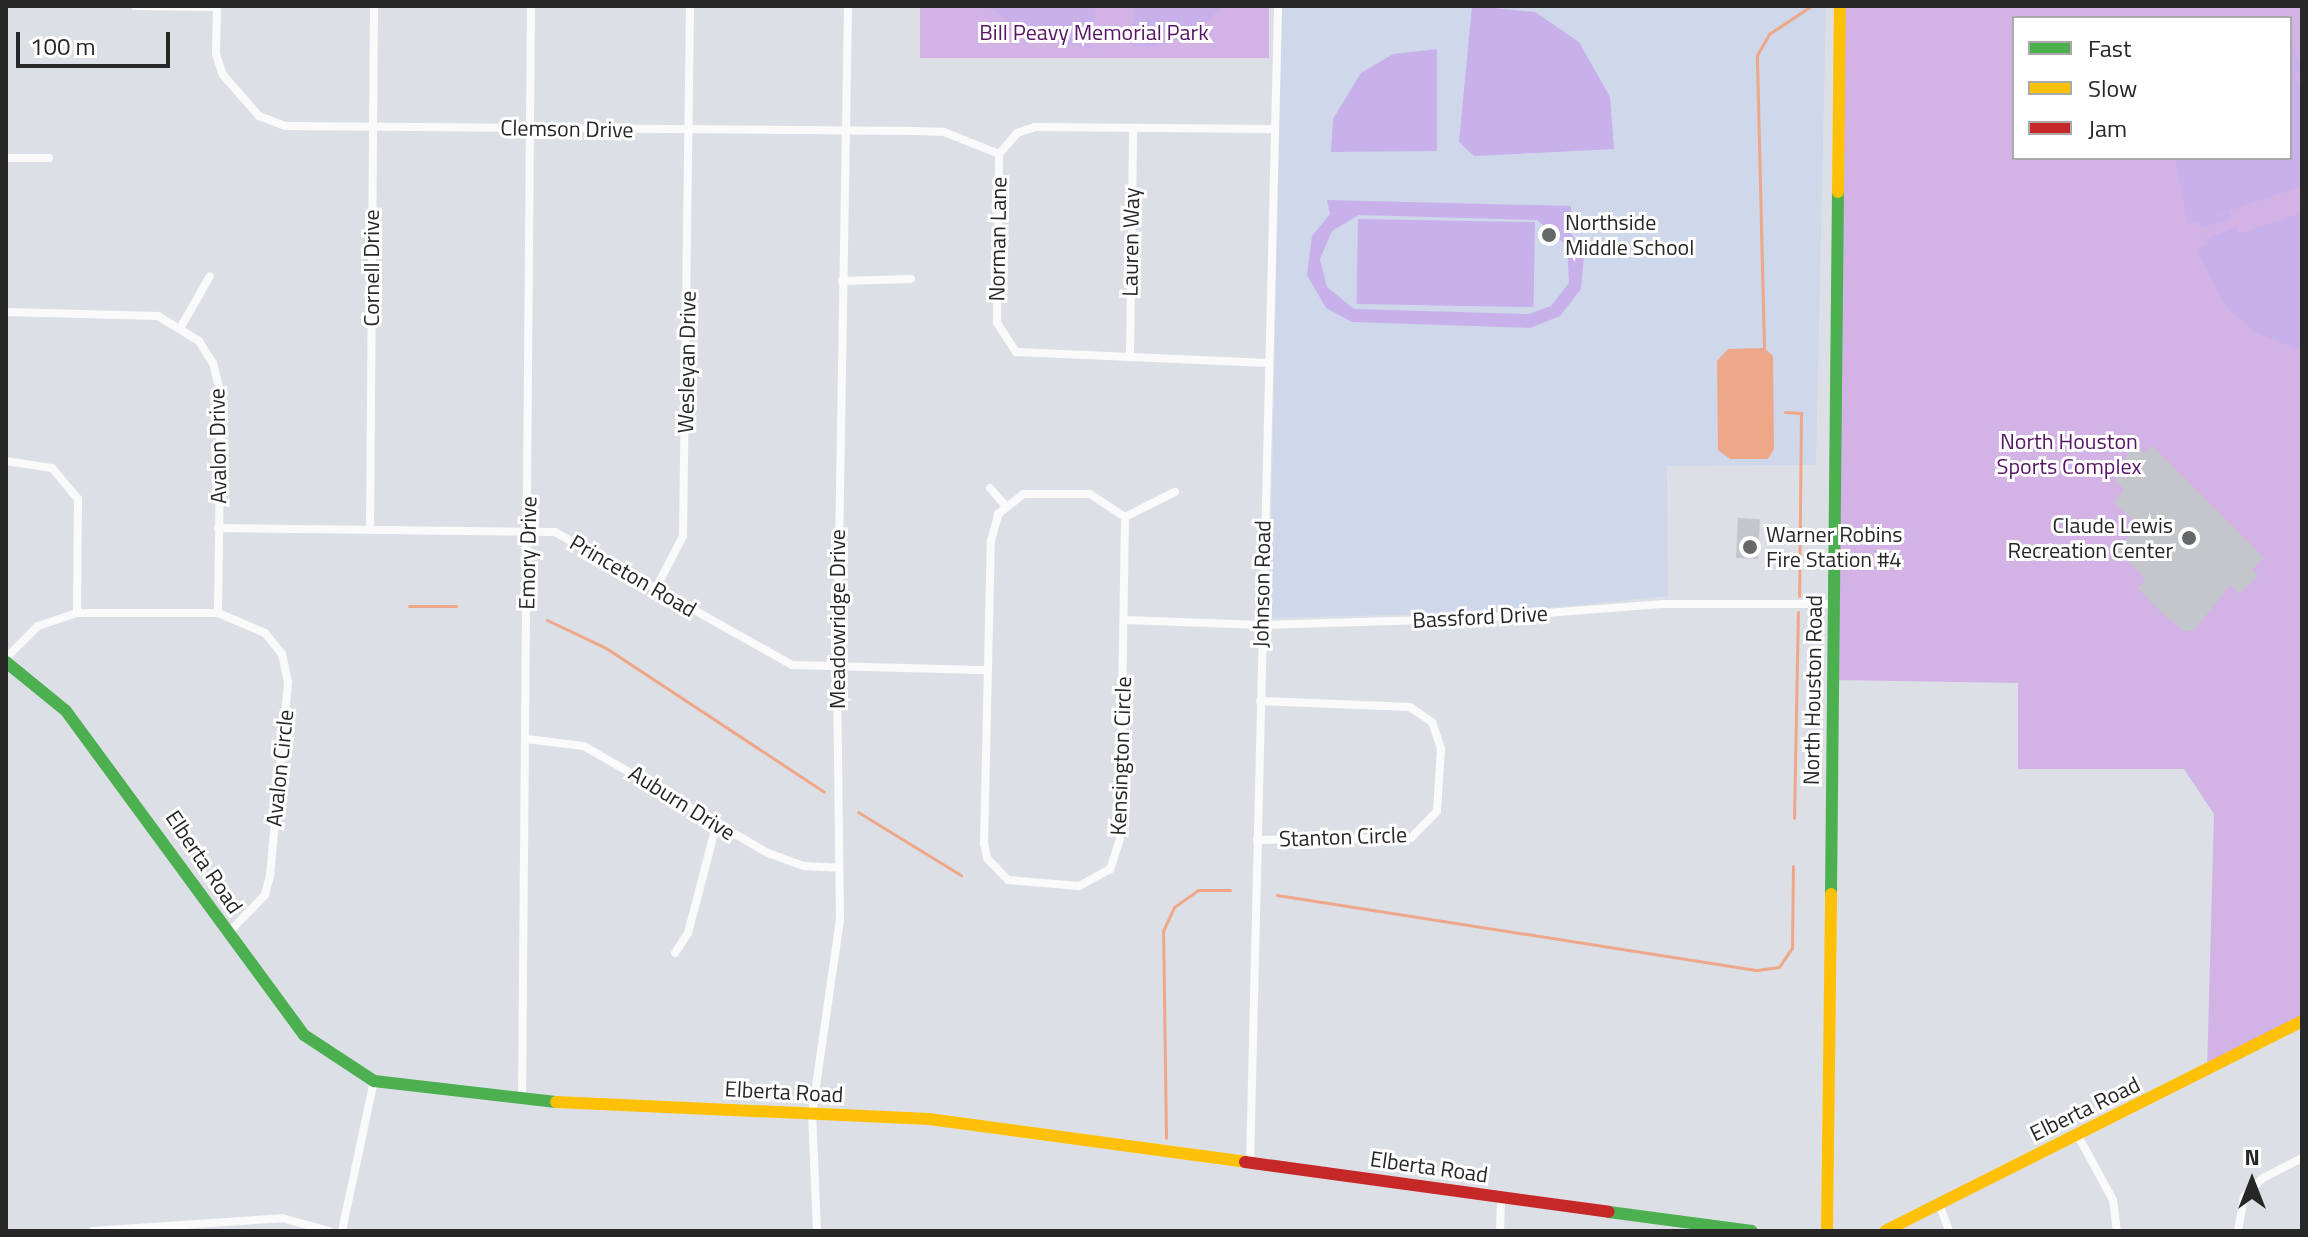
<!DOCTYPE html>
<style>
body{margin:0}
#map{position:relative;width:2308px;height:1237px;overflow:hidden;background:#dce0e6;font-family:"Titillium Web",sans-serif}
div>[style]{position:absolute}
.education>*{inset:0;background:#cfd7eb}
.green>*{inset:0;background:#d3b3e6;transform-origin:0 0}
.pitch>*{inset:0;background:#c8b0eb;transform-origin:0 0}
.water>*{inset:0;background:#eea789}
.stream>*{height:3px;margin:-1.5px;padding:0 1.5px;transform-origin:1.5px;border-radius:1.5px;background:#eea789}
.building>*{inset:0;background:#c3c6cb;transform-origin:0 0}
.street>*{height:8px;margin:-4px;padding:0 4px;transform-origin:4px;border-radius:4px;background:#fafafb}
.fast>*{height:12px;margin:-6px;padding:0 6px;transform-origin:6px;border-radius:6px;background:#4caf50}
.slow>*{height:12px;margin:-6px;padding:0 6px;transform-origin:6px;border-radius:6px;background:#ffc107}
.jam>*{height:12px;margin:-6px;padding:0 6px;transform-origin:6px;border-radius:6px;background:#c62828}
.dots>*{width:22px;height:22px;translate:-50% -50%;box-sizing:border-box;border:4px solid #fff;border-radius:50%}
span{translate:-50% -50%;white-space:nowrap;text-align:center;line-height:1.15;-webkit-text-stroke:6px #fff;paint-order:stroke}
.park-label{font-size:22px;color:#581466}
.street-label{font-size:22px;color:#272727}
.poi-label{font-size:22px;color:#272727}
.left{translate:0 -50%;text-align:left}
.right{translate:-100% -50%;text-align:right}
.frame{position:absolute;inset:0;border:8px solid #272727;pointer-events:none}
.legend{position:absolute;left:2012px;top:16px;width:280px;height:144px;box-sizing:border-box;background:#fff;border:2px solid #a9a9a9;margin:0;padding:10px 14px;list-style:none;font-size:24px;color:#272727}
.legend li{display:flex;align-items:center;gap:16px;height:40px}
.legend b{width:40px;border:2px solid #a9a9a9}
.north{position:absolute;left:2212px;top:1141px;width:80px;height:80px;-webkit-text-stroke:6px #fff;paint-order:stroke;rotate:0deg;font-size:22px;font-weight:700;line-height:32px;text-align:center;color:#272727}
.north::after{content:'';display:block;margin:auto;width:28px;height:36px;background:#272727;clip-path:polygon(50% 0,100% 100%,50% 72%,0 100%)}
.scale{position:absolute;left:16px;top:32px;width:154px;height:36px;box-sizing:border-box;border:4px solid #272727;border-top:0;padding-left:10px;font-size:24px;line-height:28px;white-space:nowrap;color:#272727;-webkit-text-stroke:6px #fff;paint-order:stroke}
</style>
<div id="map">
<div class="education">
<i style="clip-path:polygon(1282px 6px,1826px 6px,1816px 465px,1667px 466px,1668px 596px,1510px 612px,1269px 618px)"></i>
</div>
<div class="green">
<i style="left:920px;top:6px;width:349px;height:52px"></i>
<i style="clip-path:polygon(evenodd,1840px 6px,2302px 6px,2302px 1022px,2207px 1070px,2214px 814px,2184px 769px,2018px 769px,2018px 683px,1833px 680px,1840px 6px,2014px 18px,2290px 18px,2290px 158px,2014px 158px,2014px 18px)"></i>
</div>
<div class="pitch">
<i style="clip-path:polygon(986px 6px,1095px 6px,1092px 49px,1032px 37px)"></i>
<i style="clip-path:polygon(1134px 6px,1223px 6px,1193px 34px,1158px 46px,1132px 46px)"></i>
<i style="clip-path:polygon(1472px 6px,1535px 12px,1579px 42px,1610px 97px,1614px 149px,1474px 156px,1459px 142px)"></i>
<i style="clip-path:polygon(2292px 42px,2302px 69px,2295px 74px,2302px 93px,2302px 186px,2205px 219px,2230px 212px,2232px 218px,2201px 228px,2199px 221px,2188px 224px,2175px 158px,2290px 158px)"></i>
<i style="clip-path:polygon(1437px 49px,1437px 151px,1331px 152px,1333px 119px,1361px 73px,1393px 54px)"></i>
<i style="clip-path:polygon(evenodd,1327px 200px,1571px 206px,1571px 220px,1564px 220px,1584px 255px,1581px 289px,1560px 316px,1530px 328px,1352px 322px,1326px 308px,1307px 275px,1312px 236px,1330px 214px,1327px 200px,1359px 215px,1537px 220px,1567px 246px,1569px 283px,1551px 306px,1529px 314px,1354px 309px,1327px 287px,1320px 259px,1332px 231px,1359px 215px)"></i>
<i style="clip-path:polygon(2302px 213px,2302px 351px,2257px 333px,2226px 307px,2196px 249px,2208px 245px,2206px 238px,2237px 227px,2239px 234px)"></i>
<i style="left:1358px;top:219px;width:177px;height:85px;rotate:1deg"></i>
</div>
<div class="water">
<i style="clip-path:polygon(1728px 349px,1764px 348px,1773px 356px,1774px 449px,1768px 459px,1730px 459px,1718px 450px,1717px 361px)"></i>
</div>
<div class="stream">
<i style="left:1764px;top:348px;width:293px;rotate:-91.4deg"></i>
<i style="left:1757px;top:55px;width:24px;rotate:-60deg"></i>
<i style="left:1769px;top:34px;width:50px;rotate:-33.7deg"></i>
<i style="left:1785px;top:412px;width:16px;rotate:4deg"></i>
<i style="left:1801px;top:413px;width:183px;rotate:90.6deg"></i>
<i style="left:409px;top:606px;width:47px"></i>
<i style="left:547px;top:620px;width:65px;rotate:25.4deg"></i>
<i style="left:606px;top:648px;width:261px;rotate:33.4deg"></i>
<i style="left:858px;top:812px;width:121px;rotate:31.5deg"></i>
<i style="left:1794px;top:818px;width:206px;rotate:-88.9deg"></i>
<i style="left:1277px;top:895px;width:486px;rotate:8.9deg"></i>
<i style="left:1757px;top:970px;width:22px;rotate:-8deg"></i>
<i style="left:1779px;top:967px;width:23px;rotate:-56deg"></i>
<i style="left:1792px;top:948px;width:82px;rotate:-89.3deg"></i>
<i style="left:1166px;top:1138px;width:207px;rotate:-90.8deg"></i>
<i style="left:1163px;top:931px;width:26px;rotate:-65deg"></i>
<i style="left:1174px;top:907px;width:29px;rotate:-35deg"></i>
<i style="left:1198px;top:890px;width:32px"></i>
</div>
<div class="building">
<i style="clip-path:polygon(2134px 442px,2144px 454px,2152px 446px,2264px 558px,2252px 569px,2258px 576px,2239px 594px,2230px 585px,2194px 630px,2184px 631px,2162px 613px,2138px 588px,2146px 580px,2114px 546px,2143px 529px,2115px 503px,2124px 489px,2115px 480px)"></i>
<i style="left:1738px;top:518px;width:22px;height:40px;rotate:3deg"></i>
</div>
<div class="street">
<i style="left:135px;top:6px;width:82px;rotate:0.7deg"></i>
<i style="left:217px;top:6px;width:48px;rotate:91.2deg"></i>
<i style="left:216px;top:54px;width:22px;rotate:72deg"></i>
<i style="left:223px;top:75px;width:55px;rotate:48.7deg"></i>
<i style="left:259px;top:116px;width:28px;rotate:21deg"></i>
<i style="left:285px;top:126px;width:632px;rotate:0.45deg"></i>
<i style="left:917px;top:131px;width:27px;rotate:2deg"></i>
<i style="left:944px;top:132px;width:59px;rotate:21.8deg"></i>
<i style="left:6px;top:158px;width:43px"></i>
<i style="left:842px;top:281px;width:69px;rotate:-1.7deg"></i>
<i style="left:6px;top:312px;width:152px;rotate:1.5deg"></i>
<i style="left:158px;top:316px;width:48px;rotate:31.4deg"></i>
<i style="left:199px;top:341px;width:26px;rotate:58deg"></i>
<i style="left:213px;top:363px;width:34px;rotate:76deg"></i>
<i style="left:221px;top:396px;width:217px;rotate:90.8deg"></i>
<i style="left:182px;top:325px;width:56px;rotate:-60.3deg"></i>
<i style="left:1130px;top:355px;width:227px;rotate:-89.2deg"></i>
<i style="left:1268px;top:363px;width:252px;rotate:-177.5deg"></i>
<i style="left:1016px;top:352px;width:35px;rotate:-123deg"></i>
<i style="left:997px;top:323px;width:169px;rotate:-89.3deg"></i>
<i style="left:999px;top:154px;width:28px;rotate:-49deg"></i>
<i style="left:1017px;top:133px;width:19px;rotate:-18deg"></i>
<i style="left:1035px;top:127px;width:240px;rotate:0.5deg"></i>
<i style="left:6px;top:461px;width:47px;rotate:8.7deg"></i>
<i style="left:52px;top:468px;width:40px;rotate:50deg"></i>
<i style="left:78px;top:499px;width:114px;rotate:90.5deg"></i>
<i style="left:990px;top:488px;width:23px;rotate:49deg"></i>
<i style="left:1024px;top:494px;width:66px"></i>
<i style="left:1090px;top:494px;width:42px;rotate:33.3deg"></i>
<i style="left:1125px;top:517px;width:322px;rotate:90.9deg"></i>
<i style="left:1120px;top:839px;width:32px;rotate:108deg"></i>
<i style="left:1110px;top:869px;width:35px;rotate:151deg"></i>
<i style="left:1079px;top:886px;width:71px;rotate:-175.2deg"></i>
<i style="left:1008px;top:880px;width:30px;rotate:-134deg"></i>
<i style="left:987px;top:858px;width:15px;rotate:-101deg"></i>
<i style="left:984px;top:843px;width:302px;rotate:-88.7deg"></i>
<i style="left:991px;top:541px;width:28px;rotate:-75deg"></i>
<i style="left:998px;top:514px;width:33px;rotate:-38deg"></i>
<i style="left:1125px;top:517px;width:56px;rotate:-26.6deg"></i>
<i style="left:218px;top:528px;width:337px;rotate:0.7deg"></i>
<i style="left:555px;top:532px;width:272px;rotate:29.3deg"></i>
<i style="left:792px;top:665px;width:196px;rotate:1.5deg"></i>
<i style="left:370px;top:529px;width:523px;rotate:-89.56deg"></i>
<i style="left:657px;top:586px;width:56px;rotate:-62.5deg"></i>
<i style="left:683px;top:536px;width:530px;rotate:-89.24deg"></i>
<i style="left:1125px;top:620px;width:136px;rotate:2.1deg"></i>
<i style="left:1261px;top:625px;width:207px;rotate:-1.7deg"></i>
<i style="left:1468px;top:619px;width:197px;rotate:-4.4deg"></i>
<i style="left:1664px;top:604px;width:170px"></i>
<i style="left:6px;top:658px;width:45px;rotate:-45deg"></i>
<i style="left:38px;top:626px;width:41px;rotate:-18.4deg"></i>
<i style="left:77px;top:613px;width:141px"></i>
<i style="left:218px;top:613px;width:51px;rotate:23.1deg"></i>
<i style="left:265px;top:633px;width:27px;rotate:51deg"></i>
<i style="left:282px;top:654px;width:29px;rotate:78deg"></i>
<i style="left:288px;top:682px;width:195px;rotate:95.3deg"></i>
<i style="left:270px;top:876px;width:20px;rotate:105deg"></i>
<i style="left:265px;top:895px;width:53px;rotate:134.2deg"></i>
<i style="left:526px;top:739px;width:58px;rotate:6.9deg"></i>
<i style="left:584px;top:746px;width:213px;rotate:30.2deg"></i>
<i style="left:768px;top:853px;width:38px;rotate:20deg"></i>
<i style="left:804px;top:866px;width:35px;rotate:3deg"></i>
<i style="left:1257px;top:840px;width:154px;rotate:-0.7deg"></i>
<i style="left:1411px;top:838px;width:37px;rotate:-46deg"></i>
<i style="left:1437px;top:811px;width:62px;rotate:-86.3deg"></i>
<i style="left:1441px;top:749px;width:28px;rotate:-108deg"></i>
<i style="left:1432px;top:722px;width:27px;rotate:-146deg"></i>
<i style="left:1410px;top:707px;width:150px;rotate:-177.7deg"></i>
<i style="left:675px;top:953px;width:24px;rotate:-57deg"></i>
<i style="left:688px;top:933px;width:111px;rotate:-75.3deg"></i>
<i style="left:522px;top:1100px;width:1094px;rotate:-89.53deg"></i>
<i style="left:2077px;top:1134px;width:75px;rotate:61.4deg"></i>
<i style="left:2113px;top:1200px;width:31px;rotate:83deg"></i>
<i style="left:1250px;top:1163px;width:1157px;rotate:-88.61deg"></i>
<i style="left:1940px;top:1206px;width:27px;rotate:70deg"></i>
<i style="left:93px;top:1231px;width:189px;rotate:-3.9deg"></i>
<i style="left:282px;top:1218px;width:49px;rotate:15.5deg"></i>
<i style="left:342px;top:1231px;width:153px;rotate:-78deg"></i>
<i style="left:817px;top:1231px;width:117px;rotate:-92.4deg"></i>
<i style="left:812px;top:1114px;width:196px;rotate:-81.8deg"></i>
<i style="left:840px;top:920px;width:249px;rotate:-90.7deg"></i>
<i style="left:837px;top:671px;width:665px;rotate:-89.05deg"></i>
<i style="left:1500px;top:1231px;width:34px;rotate:-88deg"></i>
<i style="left:2238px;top:1231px;width:35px;rotate:-80deg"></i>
<i style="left:2244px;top:1197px;width:27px;rotate:-45deg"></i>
<i style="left:2263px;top:1178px;width:44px;rotate:-27.1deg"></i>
</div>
<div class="fast">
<i style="left:6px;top:662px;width:77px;rotate:39.2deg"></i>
<i style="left:66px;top:711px;width:402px;rotate:53.7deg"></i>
<i style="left:304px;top:1035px;width:84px;rotate:33.3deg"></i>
<i style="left:374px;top:1081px;width:183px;rotate:6.6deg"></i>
<i style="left:1831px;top:894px;width:702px;rotate:-89.43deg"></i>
<i style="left:1609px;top:1212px;width:144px;rotate:7.6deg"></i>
</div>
<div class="slow">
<i style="left:1838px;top:192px;width:186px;rotate:-89.4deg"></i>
<i style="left:556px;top:1102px;width:373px;rotate:2.6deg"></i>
<i style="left:929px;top:1119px;width:319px;rotate:7.7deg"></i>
<i style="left:1827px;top:1231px;width:337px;rotate:-89.3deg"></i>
<i style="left:1885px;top:1231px;width:467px;rotate:-26.7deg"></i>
</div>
<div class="jam">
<i style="left:1245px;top:1162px;width:367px;rotate:7.8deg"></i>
</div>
<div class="dots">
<i style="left:1549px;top:235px;background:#66686a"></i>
<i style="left:2189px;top:538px;background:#66686a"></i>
<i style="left:1750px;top:547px;background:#66686a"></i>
</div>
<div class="park-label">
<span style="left:1094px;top:33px">Bill Peavy Memorial Park</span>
<span style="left:2069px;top:454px">North Houston<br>Sports Complex</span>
</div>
<div class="street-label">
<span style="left:567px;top:129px;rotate:1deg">Clemson Drive</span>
<span style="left:998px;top:239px;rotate:-89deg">Norman Lane</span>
<span style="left:1131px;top:242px;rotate:-89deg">Lauren Way</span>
<span style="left:372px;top:268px;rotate:-90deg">Cornell Drive</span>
<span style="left:687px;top:362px;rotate:-89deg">Wesleyan Drive</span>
<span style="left:218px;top:446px;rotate:-91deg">Avalon Drive</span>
<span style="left:528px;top:553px;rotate:-89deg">Emory Drive</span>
<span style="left:633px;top:576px;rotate:30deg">Princeton Road</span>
<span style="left:1262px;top:584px;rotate:-89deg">Johnson Road</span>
<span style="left:1480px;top:617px;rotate:-3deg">Bassford Drive</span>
<span style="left:838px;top:619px;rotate:-90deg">Meadowridge Drive</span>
<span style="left:1813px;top:690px;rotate:-89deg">North Houston Road</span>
<span style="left:1121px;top:756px;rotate:-88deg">Kensington Circle</span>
<span style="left:280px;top:768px;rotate:-84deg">Avalon Circle</span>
<span style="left:682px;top:803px;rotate:32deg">Auburn Drive</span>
<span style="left:1343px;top:837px;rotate:-2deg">Stanton Circle</span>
<span style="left:204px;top:862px;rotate:56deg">Elberta Road</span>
<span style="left:784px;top:1092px;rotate:3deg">Elberta Road</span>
<span style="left:2085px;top:1109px;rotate:-26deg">Elberta Road</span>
<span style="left:1429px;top:1167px;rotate:8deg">Elberta Road</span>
</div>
<div class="poi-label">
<span class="left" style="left:1565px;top:235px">Northside<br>Middle School</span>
<span class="right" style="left:2173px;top:538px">Claude Lewis<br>Recreation Center</span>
<span class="left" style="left:1766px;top:547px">Warner Robins<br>Fire Station #4</span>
</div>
<div class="frame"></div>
<ul class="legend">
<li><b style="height:10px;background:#4caf50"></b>Fast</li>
<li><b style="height:10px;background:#ffc107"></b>Slow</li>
<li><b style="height:10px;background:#c62828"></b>Jam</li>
</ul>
<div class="north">N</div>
<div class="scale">100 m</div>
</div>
